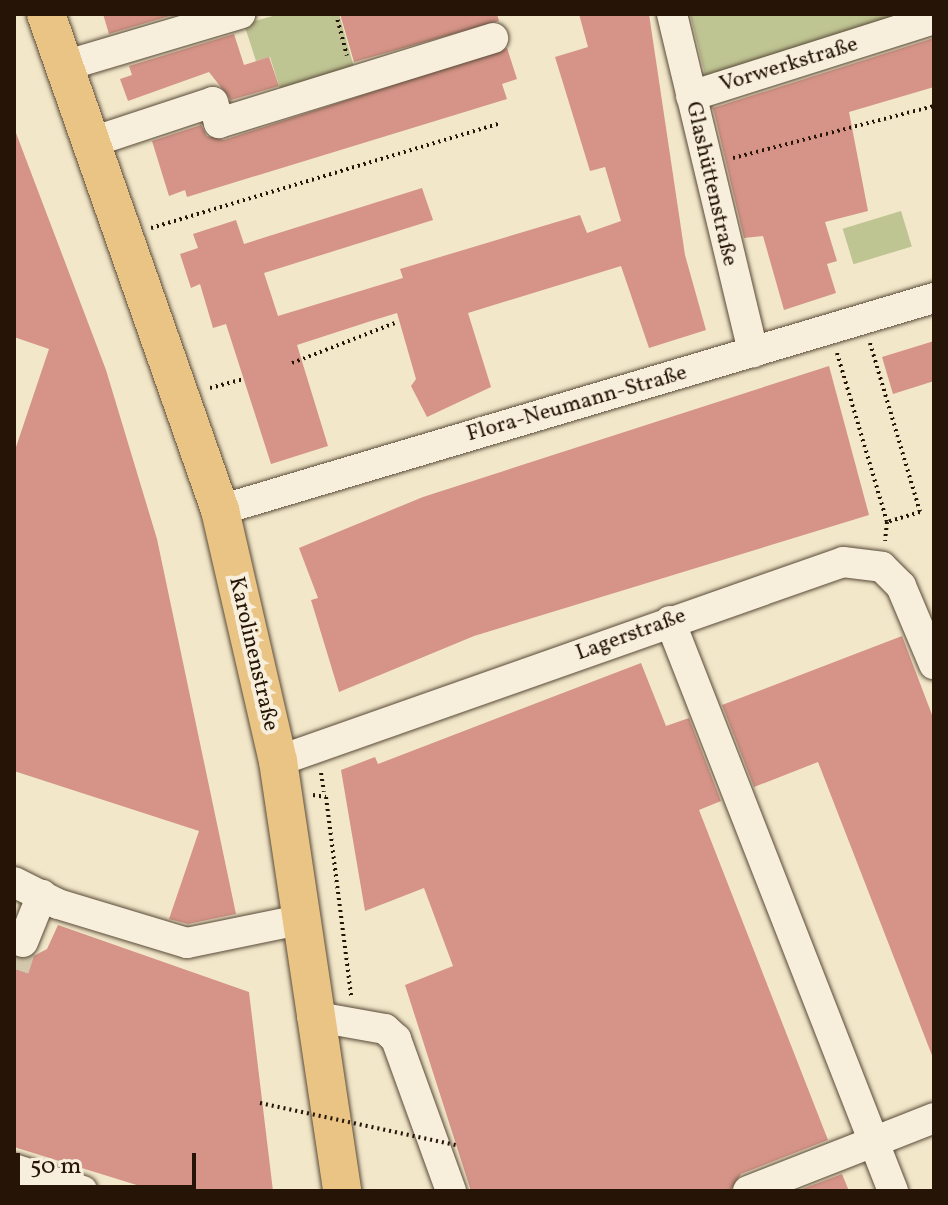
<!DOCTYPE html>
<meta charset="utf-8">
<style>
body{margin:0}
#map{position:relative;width:948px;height:1205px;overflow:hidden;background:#f2e7c9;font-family:Vollkorn,serif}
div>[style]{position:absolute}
.green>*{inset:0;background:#bfc493;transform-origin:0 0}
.building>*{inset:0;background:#d59487}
.minor-tunnel>*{height:30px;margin-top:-15px;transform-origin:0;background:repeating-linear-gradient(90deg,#d3c8ac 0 30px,transparent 0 45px)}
.path>*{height:4px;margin-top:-2px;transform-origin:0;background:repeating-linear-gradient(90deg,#261507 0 2px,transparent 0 6px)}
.roads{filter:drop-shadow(0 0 2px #594a38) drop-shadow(0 0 2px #594a38)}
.minor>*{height:30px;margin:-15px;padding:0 15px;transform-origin:15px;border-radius:15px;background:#f7efdc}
.major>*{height:38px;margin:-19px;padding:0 19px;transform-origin:19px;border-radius:19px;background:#e9c484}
.path-bridge>*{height:4px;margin-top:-2px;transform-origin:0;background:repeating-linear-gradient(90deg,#261507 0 2px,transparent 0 6px)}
span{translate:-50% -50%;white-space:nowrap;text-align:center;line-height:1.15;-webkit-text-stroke:8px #f7efdc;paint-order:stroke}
.street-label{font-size:22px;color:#261507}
.frame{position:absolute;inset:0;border:16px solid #261507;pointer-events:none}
.scale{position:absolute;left:16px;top:1153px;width:180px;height:36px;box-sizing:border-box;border:4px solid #261507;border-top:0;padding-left:10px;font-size:24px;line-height:28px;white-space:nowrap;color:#261507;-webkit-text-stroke:6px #f7efdc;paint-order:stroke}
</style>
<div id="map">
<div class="green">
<i style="clip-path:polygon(280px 14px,339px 14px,354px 67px,280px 89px,270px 57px,256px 61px,244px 24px)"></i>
<i style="clip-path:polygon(690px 14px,914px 14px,706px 78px)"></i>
<i style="left:901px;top:211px;width:37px;height:61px;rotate:73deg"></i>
</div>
<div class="building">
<i style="clip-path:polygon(103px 14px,176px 14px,109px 34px)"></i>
<i style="clip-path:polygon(340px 14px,497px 14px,499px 21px,354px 62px)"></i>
<i style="clip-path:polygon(579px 14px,649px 14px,685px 255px,706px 330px,649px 348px,621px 266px,468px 313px,491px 387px,427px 417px,411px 386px,416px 379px,397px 313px,371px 321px,297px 345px,328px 446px,271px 464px,226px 324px,213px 328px,200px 284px,191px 288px,180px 254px,198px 248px,193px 234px,236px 220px,244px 244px,422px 188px,433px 220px,264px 273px,278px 316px,403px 278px,400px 269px,580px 215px,587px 233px,621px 221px,605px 167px,590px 171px,555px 57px,588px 47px)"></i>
<i style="clip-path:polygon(234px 34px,244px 65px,269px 57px,279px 86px,231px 100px,209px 72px,128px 101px,120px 79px,132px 75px,129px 66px)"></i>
<i style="clip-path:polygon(934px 38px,934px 87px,849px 112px,868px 211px,825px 222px,837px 261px,827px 264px,836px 293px,784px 310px,763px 236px,744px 238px,713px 108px)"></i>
<i style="clip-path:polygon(507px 48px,517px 79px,502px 84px,507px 99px,187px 197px,185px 190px,169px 196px,152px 141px,201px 125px,207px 136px,224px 140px)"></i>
<i style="clip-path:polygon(16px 133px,106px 370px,157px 539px,236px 914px,188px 924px,169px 919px,199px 831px,14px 771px,14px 453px,49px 349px,14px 337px)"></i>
<i style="clip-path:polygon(934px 341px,934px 381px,893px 394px,882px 357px)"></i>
<i style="clip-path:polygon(829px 366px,869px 515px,474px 636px,339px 692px,311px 600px,318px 598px,299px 548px,423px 497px)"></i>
<i style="clip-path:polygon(902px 636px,934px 720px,933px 1058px,818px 762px,754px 787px,722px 705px)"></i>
<i style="clip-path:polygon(641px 663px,666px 726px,689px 718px,721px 801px,699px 810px,828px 1140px,741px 1174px,730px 1191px,471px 1191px,405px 985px,453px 966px,424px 888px,365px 911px,341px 770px,375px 757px,378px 764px)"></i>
<i style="clip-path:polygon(58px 925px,249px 992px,273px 1191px,156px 1191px,14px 1147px,14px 957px,26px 960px,47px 949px)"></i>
<i style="clip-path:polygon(842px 1174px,849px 1191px,797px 1191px)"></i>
</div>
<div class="minor-tunnel">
<i style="left:14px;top:969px;width:28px;rotate:-72deg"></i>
</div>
<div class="path">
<i style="left:336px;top:14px;width:43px;rotate:75.3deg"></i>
<i style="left:733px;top:158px;width:208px;rotate:-14.5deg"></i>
<i style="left:151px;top:228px;width:364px;rotate:-16.7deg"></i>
<i style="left:870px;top:343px;width:176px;rotate:73.5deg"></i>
<i style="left:920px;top:512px;width:34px;rotate:163deg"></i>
<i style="left:837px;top:353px;width:176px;rotate:73.5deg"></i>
<i style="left:887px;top:522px;width:19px;rotate:96deg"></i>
<i style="left:292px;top:363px;width:110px;rotate:-21.2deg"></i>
<i style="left:210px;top:388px;width:34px;rotate:-15deg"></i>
<i style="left:321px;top:773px;width:19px;rotate:81deg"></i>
<i style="left:313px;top:795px;width:13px;rotate:9deg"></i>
<i style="left:326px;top:797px;width:200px;rotate:82.8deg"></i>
</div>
<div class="roads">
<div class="minor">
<i style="left:672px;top:14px;width:348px;rotate:76.5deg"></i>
<i style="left:64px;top:66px;width:184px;rotate:-16.5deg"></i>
<i style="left:691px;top:96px;width:255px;rotate:-17.6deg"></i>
<i style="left:92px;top:142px;width:127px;rotate:-18.3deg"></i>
<i style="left:213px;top:102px;width:22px;rotate:74deg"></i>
<i style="left:219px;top:123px;width:287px;rotate:-17.2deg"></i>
<i style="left:220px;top:510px;width:745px;rotate:-16.54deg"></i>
<i style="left:670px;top:621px;width:612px;rotate:68.63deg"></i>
<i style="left:278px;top:761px;width:599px;rotate:-19.4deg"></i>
<i style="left:843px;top:562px;width:39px;rotate:7deg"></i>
<i style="left:882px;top:567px;width:27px;rotate:45deg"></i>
<i style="left:901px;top:586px;width:85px;rotate:67.1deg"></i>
<i style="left:14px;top:882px;width:49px;rotate:26.6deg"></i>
<i style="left:58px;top:904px;width:135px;rotate:16.8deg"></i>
<i style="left:187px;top:943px;width:114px;rotate:-11.6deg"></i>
<i style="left:23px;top:942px;width:51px;rotate:-68deg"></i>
<i style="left:312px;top:1016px;width:74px;rotate:10.1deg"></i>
<i style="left:385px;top:1029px;width:15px;rotate:42deg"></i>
<i style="left:396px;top:1039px;width:162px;rotate:70.1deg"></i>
<i style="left:14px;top:1169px;width:72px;rotate:17.7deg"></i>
<i style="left:748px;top:1191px;width:200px;rotate:-21.4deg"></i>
</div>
<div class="major">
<i style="left:46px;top:14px;width:526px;rotate:70.67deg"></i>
<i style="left:220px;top:510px;width:258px;rotate:77deg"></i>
<i style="left:278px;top:761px;width:435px;rotate:81.5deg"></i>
</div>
</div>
<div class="path-bridge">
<i style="left:260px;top:1103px;width:200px;rotate:12.1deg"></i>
</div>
<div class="street-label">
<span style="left:789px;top:65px;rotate:-17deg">Vorwerkstraße</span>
<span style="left:711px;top:184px;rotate:77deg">Glashüttenstraße</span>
<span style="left:577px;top:404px;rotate:-16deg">Flora-Neumann-Straße</span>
<span style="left:631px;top:635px;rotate:-20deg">Lagerstraße</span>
<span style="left:253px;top:654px;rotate:77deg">Karolinenstraße</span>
</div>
<div class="frame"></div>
<div class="scale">50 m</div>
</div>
